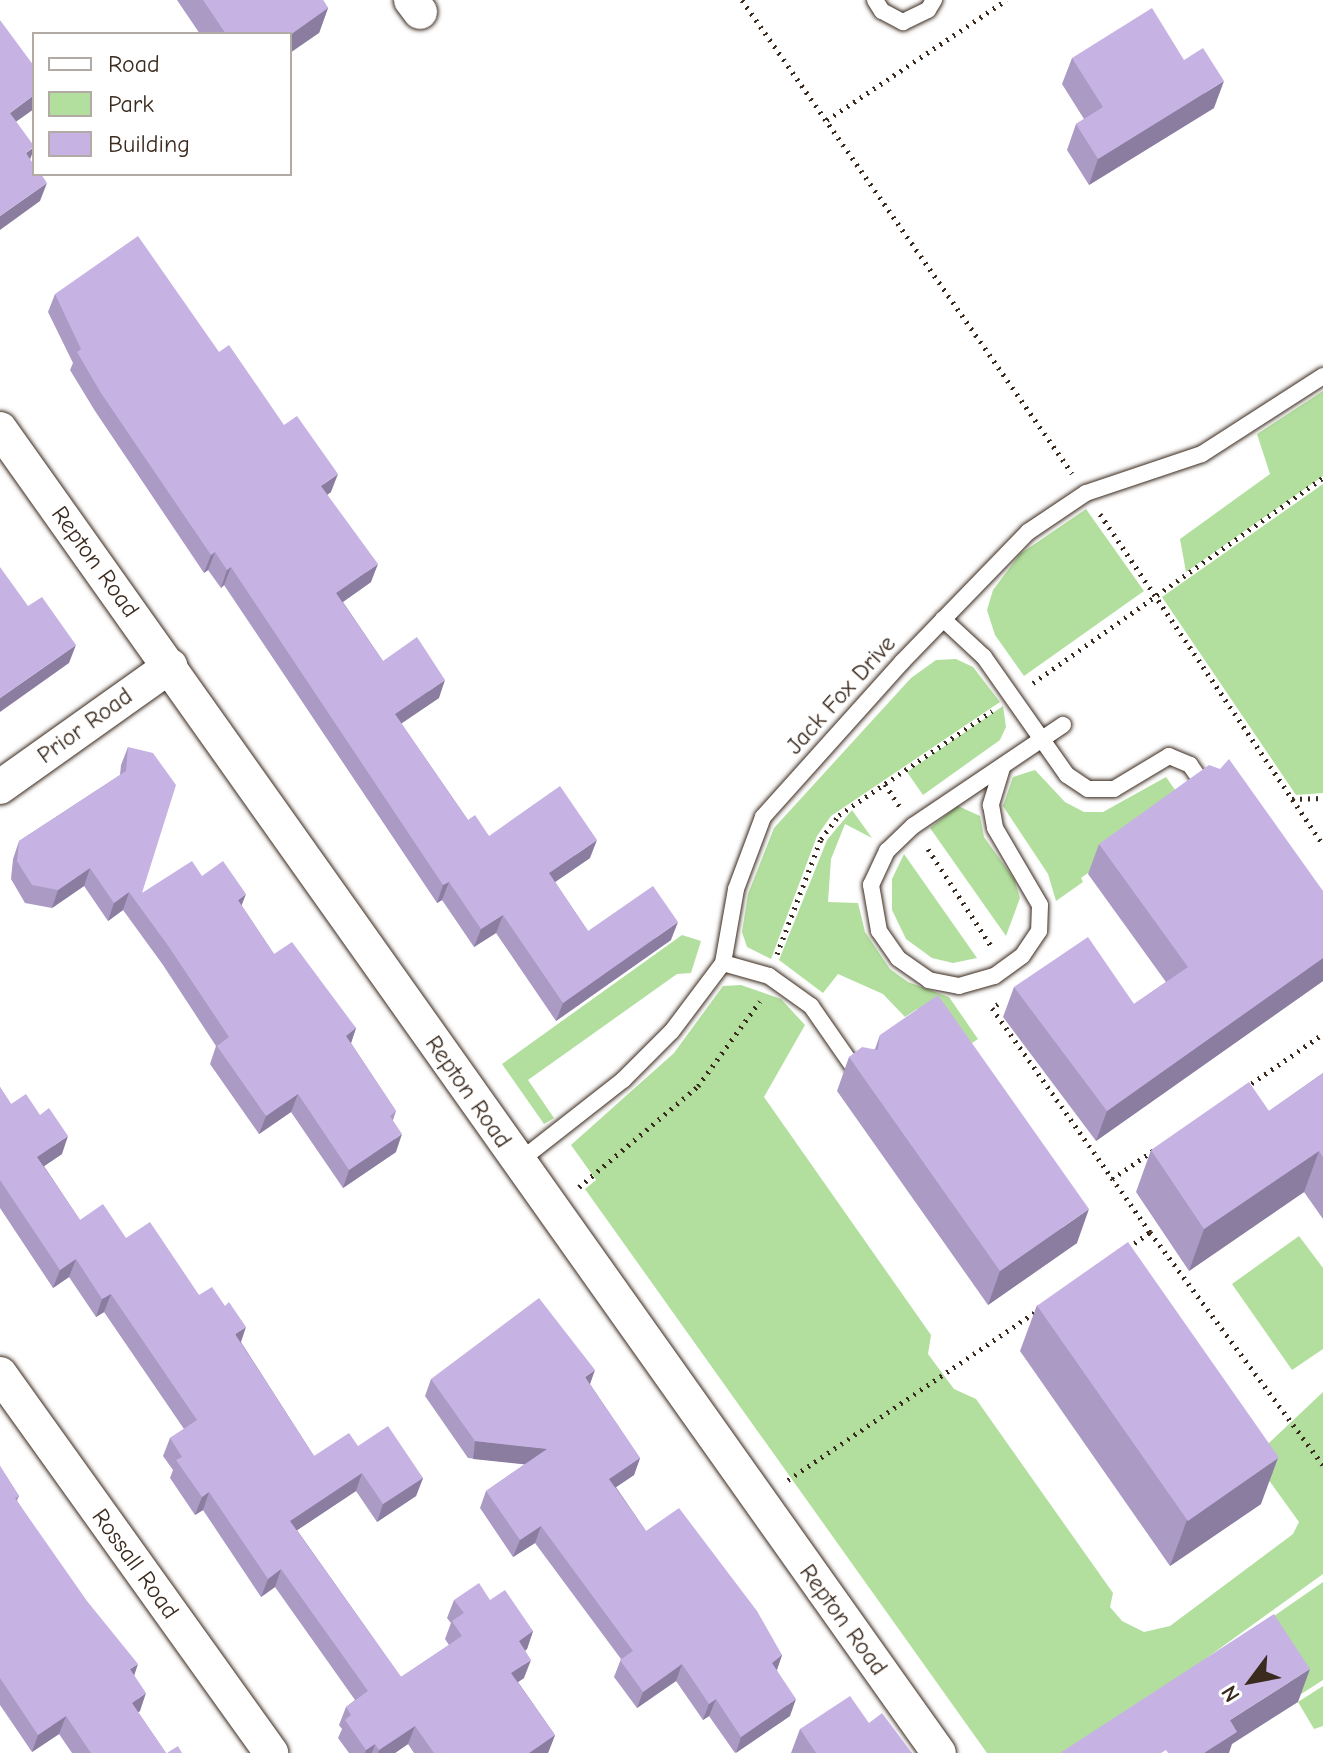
<!DOCTYPE html>
<style>
body{margin:0}
#map{position:relative;width:1323px;height:1753px;overflow:hidden;background:#fff;font-family:"Comic Neue",sans-serif}
div>[style]{position:absolute}
.green>*{inset:0;background:#b2df9e}
.path>*{height:5px;margin-top:-2.5px;transform-origin:0;background:repeating-linear-gradient(90deg,#3b2a1e 0 2px,transparent 0 8px)}
.roads{filter:drop-shadow(0 0 2px #3b2a1e) drop-shadow(0 0 2px #3b2a1e)}
.service>*{height:16px;margin:-8px;padding:0 8px;transform-origin:8px;border-radius:8px;background:#fff}
.minor>*{height:34px;margin:-17px;padding:0 17px;transform-origin:17px;border-radius:17px;background:#fff}
.wall>*{inset:0;background:#aa9ac4}
.shaded-wall>*{inset:0;background:#8b7da0;transform-origin:0 0}
.building>*{inset:0;background:#c6b3e4;transform-origin:0 0}
span{translate:-50% -50%;white-space:nowrap;text-align:center;line-height:1.15;-webkit-text-stroke:6px #fff;paint-order:stroke}
.street-label{font-size:24px;color:#3b2a1e}
.legend{position:absolute;left:32px;top:32px;width:260px;height:144px;box-sizing:border-box;background:#fff;border:2px solid #b1aaa5;margin:0;padding:10px 14px;list-style:none;font-size:24px;color:#3b2a1e}
.legend li{display:flex;align-items:center;gap:16px;height:40px}
.legend b{width:40px;border:2px solid #b1aaa5}
.north{position:absolute;left:1211px;top:1641px;width:80px;height:80px;-webkit-text-stroke:6px #fff;paint-order:stroke;rotate:238deg;font-size:22px;font-weight:700;line-height:32px;text-align:center;color:#3b2a1e}
.north::after{content:'';display:block;margin:auto;width:28px;height:36px;background:#3b2a1e;clip-path:polygon(50% 0,100% 100%,50% 72%,0 100%)}
</style>
<div id="map">
<div class="green">
<i style="clip-path:polygon(1323px 391px,1323px 476px,1186px 572px,1180px 539px,1270px 474px,1257px 434px)"></i>
<i style="clip-path:polygon(1323px 484px,1323px 793px,1296px 795px,1162px 597px)"></i>
<i style="clip-path:polygon(1086px 509px,1144px 591px,1024px 676px,995px 635px,987px 610px,993px 590px,1020px 554px)"></i>
<i style="clip-path:polygon(956px 659px,973px 667px,1000px 702px,831px 816px,817px 836px,771px 959px,747px 947px,742px 932px,748px 894px,774px 828px,911px 678px,936px 660px)"></i>
<i style="clip-path:polygon(1003px 706px,1006px 727px,1000px 740px,923px 795px,907px 772px)"></i>
<i style="clip-path:polygon(1035px 770px,1065px 802px,1084px 812px,1103px 812px,1166px 777px,1185px 804px,1081px 878px,1083px 882px,1056px 901px,1048px 874px,1003px 806px,1013px 777px)"></i>
<i style="clip-path:polygon(958px 806px,980px 816px,984px 837px,1014px 879px,1020px 898px,1006px 936px,930px 828px)"></i>
<i style="clip-path:polygon(852px 810px,872px 838px,845px 824px,831px 859px,828px 902px,858px 903px,865px 932px,890px 969px,908px 982px,949px 997px,978px 1039px,950px 1058px,917px 1009px,905px 1017px,883px 994px,838px 974px,823px 993px,779px 960px,827px 840px)"></i>
<i style="clip-path:polygon(904px 854px,977px 958px,953px 963px,932px 958px,906px 939px,892px 910px,892px 879px)"></i>
<i style="clip-path:polygon(682px 935px,701px 941px,691px 973px,677px 974px,528px 1080px,554px 1118px,544px 1124px,502px 1064px)"></i>
<i style="clip-path:polygon(741px 985px,781px 999px,805px 1025px,764px 1097px,931px 1335px,928px 1354px,954px 1389px,976px 1399px,1113px 1593px,1110px 1607px,1122px 1621px,1144px 1632px,1170px 1626px,1293px 1534px,1299px 1522px,1253px 1458px,1323px 1392px,1323px 1574px,1075px 1753px,987px 1753px,585px 1189px,596px 1180px,571px 1145px,674px 1053px,723px 986px)"></i>
<i style="clip-path:polygon(1299px 1236px,1323px 1268px,1323px 1349px,1292px 1370px,1232px 1284px)"></i>
<i style="clip-path:polygon(1323px 1582px,1323px 1680px,1298px 1696px,1255px 1629px)"></i>
<i style="clip-path:polygon(1323px 1686px,1323px 1726px,1314px 1729px,1298px 1702px)"></i>
</div>
<div class="path">
<i style="left:742px;top:0;width:577px;rotate:55.1deg"></i>
<i style="left:827px;top:120px;width:216px;rotate:-33.8deg"></i>
<i style="left:1100px;top:514px;width:399px;rotate:56deg"></i>
<i style="left:1033px;top:683px;width:355px;rotate:-35.3deg"></i>
<i style="left:885px;top:784px;width:27px;rotate:57deg"></i>
<i style="left:1292px;top:799px;width:31px;rotate:-2deg"></i>
<i style="left:928px;top:849px;width:117px;rotate:56.9deg"></i>
<i style="left:777px;top:954px;width:123px;rotate:-69.1deg"></i>
<i style="left:821px;top:839px;width:30px;rotate:-53deg"></i>
<i style="left:839px;top:815px;width:185px;rotate:-34.2deg"></i>
<i style="left:998px;top:1004px;width:7px;rotate:146deg"></i>
<i style="left:992px;top:1008px;width:274px;rotate:54.8deg"></i>
<i style="left:1150px;top:1232px;width:290px;rotate:53.4deg"></i>
<i style="left:1245px;top:1088px;width:95px;rotate:-34.7deg"></i>
<i style="left:1112px;top:1179px;width:51px;rotate:-34.6deg"></i>
<i style="left:579px;top:1187px;width:156px;rotate:-40.3deg"></i>
<i style="left:698px;top:1086px;width:105px;rotate:-53.9deg"></i>
<i style="left:1128px;top:1248px;width:27px;rotate:-36deg"></i>
<i style="left:788px;top:1480px;width:302px;rotate:-34.2deg"></i>
</div>
<div class="roads">
<div class="service">
<i style="left:875px;top:0;width:13px;rotate:58deg"></i>
<i style="left:882px;top:11px;width:24px;rotate:28deg"></i>
<i style="left:903px;top:22px;width:28px;rotate:-26deg"></i>
<i style="left:928px;top:10px;width:12px;rotate:-59deg"></i>
<i style="left:943px;top:619px;width:56px;rotate:42.8deg"></i>
<i style="left:984px;top:657px;width:144px;rotate:54.9deg"></i>
<i style="left:1067px;top:775px;width:25px;rotate:34deg"></i>
<i style="left:1088px;top:789px;width:26px"></i>
<i style="left:1114px;top:789px;width:64px;rotate:-31deg"></i>
<i style="left:1169px;top:756px;width:23px;rotate:23deg"></i>
<i style="left:1190px;top:765px;width:29px;rotate:55deg"></i>
<i style="left:1002px;top:768px;width:39px;rotate:107deg"></i>
<i style="left:991px;top:805px;width:23px;rotate:80deg"></i>
<i style="left:995px;top:828px;width:89px;rotate:59.7deg"></i>
<i style="left:1040px;top:905px;width:26px;rotate:92deg"></i>
<i style="left:1039px;top:931px;width:30px;rotate:124deg"></i>
<i style="left:1022px;top:956px;width:34px;rotate:144deg"></i>
<i style="left:994px;top:976px;width:36px;rotate:164deg"></i>
<i style="left:959px;top:986px;width:31px;rotate:-169deg"></i>
<i style="left:929px;top:980px;width:38px;rotate:-145deg"></i>
<i style="left:898px;top:958px;width:33px;rotate:-125deg"></i>
<i style="left:879px;top:931px;width:47px;rotate:-99.9deg"></i>
<i style="left:871px;top:885px;width:38px;rotate:-65deg"></i>
<i style="left:887px;top:851px;width:36px;rotate:-44deg"></i>
<i style="left:913px;top:826px;width:181px;rotate:-34deg"></i>
<i style="left:723px;top:963px;width:48px;rotate:15.8deg"></i>
<i style="left:769px;top:976px;width:52px;rotate:35.5deg"></i>
<i style="left:811px;top:1006px;width:84px;rotate:55.2deg"></i>
<i style="left:517px;top:1163px;width:135px;rotate:-38.1deg"></i>
<i style="left:623px;top:1080px;width:69px;rotate:-45deg"></i>
<i style="left:672px;top:1031px;width:85px;rotate:-53.1deg"></i>
<i style="left:723px;top:963px;width:75px;rotate:-80deg"></i>
<i style="left:736px;top:889px;width:77px;rotate:-69.4deg"></i>
<i style="left:763px;top:817px;width:208px;rotate:-48.1deg"></i>
<i style="left:902px;top:662px;width:181px;rotate:-45.9deg"></i>
<i style="left:1028px;top:532px;width:70px;rotate:-33.9deg"></i>
<i style="left:1086px;top:493px;width:122px;rotate:-18.6deg"></i>
<i style="left:1202px;top:454px;width:144px;rotate:-32.8deg"></i>
</div>
<div class="minor">
<i style="left:411px;top:0;width:15px;rotate:53deg"></i>
<i style="left:0;top:429px;width:1623px;rotate:54.66deg"></i>
<i style="left:0;top:787px;width:209px;rotate:-35.4deg"></i>
<i style="left:0;top:1374px;width:466px;rotate:54.4deg"></i>
</div>
</div>
<div class="wall">
<i style="clip-path:polygon(177px 0,323px 0,328px 8px,319px 33px,200px 34px)"></i>
<i style="clip-path:polygon(1072px 58px,1184px 60px,1214px 108px,1089px 185px,1067px 150px,1076px 124px,1084px 119px,1062px 84px)"></i>
<i style="clip-path:polygon(55px 294px,219px 352px,331px 492px,327px 495px,371px 582px,343px 602px,383px 661px,439px 698px,401px 723px,468px 820px,489px 836px,590px 858px,555px 882px,588px 931px,671px 940px,556px 1021px,496px 933px,474px 947px,442px 900px,437px 903px,224px 585px,221px 588px,208px 570px,204px 573px,95px 411px,70px 370px,73px 363px,48px 312px)"></i>
<i style="clip-path:polygon(128px 747px,142px 893px,202px 876px,242px 906px,274px 954px,356px 1028px,351px 1043px,396px 1111px,393px 1120px,396px 1152px,343px 1188px,291px 1112px,259px 1134px,210px 1064px,216px 1046px,163px 965px,123px 910px,108px 921px,84px 886px,52px 908px,25px 903px,11px 879px,13px 859px,19px 841px,120px 775px,121px 765px)"></i>
<i style="clip-path:polygon(1099px 844px,1323px 891px,1323px 981px,1096px 1141px,1003px 1017px,1014px 987px,1134px 1004px,1166px 982px,1088px 874px)"></i>
<i style="clip-path:polygon(880px 1035px,1077px 1243px,988px 1305px,837px 1091px,849px 1057px,875px 1049px)"></i>
<i style="clip-path:polygon(1323px 1073px,1323px 1219px,1304px 1192px,1189px 1271px,1136px 1192px,1151px 1150px,1269px 1111px)"></i>
<i style="clip-path:polygon(0 1087px,11px 1104px,62px 1154px,44px 1166px,80px 1220px,126px 1238px,199px 1295px,241px 1342px,314px 1456px,358px 1446px,423px 1478px,416px 1496px,377px 1522px,356px 1491px,297px 1530px,401px 1677px,449px 1645px,445px 1639px,451px 1623px,447px 1618px,454px 1600px,490px 1600px,533px 1631px,527px 1649px,525px 1651px,524px 1678px,518px 1682px,555px 1735px,548px 1753px,414px 1753px,408px 1744px,395px 1753px,349px 1753px,338px 1738px,342px 1729px,339px 1725px,346px 1707px,355px 1700px,275px 1587px,261px 1597px,203px 1510px,195px 1515px,170px 1478px,173px 1470px,163px 1456px,170px 1438px,184px 1429px,104px 1312px,96px 1317px,69px 1277px,53px 1288px,0 1208px)"></i>
<i style="clip-path:polygon(1037px 1305px,1261px 1504px,1170px 1566px,1020px 1351px)"></i>
<i style="clip-path:polygon(431px 1379px,590px 1384px,640px 1458px,634px 1475px,616px 1487px,646px 1531px,782px 1655px,777px 1670px,790px 1716px,735px 1753px,709px 1716px,703px 1720px,676px 1681px,637px 1708px,614px 1677px,621px 1659px,535px 1543px,513px 1557px,480px 1508px,486px 1491px,525px 1464px,468px 1458px,425px 1396px)"></i>
<i style="clip-path:polygon(0 1466px,19px 1496px,17px 1501px,134px 1675px,140px 1711px,138px 1712px,166px 1753px,72px 1753px,59px 1734px,32px 1752px,0 1705px)"></i>
<i style="clip-path:polygon(869px 1723px,912px 1753px,791px 1753px,800px 1729px)"></i>
</div>
<div class="shaded-wall">
<i style="clip-path:polygon(328px 8px,319px 33px,290px 53px,290px 35px)"></i>
<i style="clip-path:polygon(1224px 81px,1214px 108px,1089px 185px,1098px 159px)"></i>
<i style="clip-path:polygon(34px 95px,34px 109px,3px 131px,10px 113px)"></i>
<i style="clip-path:polygon(34px 147px,34px 149px,28px 165px,26px 153px)"></i>
<i style="clip-path:polygon(47px 183px,40px 201px,0 230px,0 216px)"></i>
<i style="clip-path:polygon(338px 474px,331px 492px,314px 504px,321px 486px)"></i>
<i style="clip-path:polygon(215px 552px,208px 570px,204px 573px,211px 555px)"></i>
<i style="clip-path:polygon(378px 564px,371px 582px,330px 611px,336px 593px)"></i>
<i style="clip-path:polygon(231px 567px,224px 585px,221px 588px,227px 570px)"></i>
<i style="clip-path:polygon(76px 645px,69px 663px,0 712px,0 698px)"></i>
<i style="clip-path:polygon(445px 680px,439px 698px,389px 732px,395px 714px)"></i>
<i style="clip-path:polygon(597px 840px,590px 858px,542px 891px,549px 873px)"></i>
<i style="clip-path:polygon(90px 868px,84px 886px,52px 908px,58px 890px)"></i>
<i style="clip-path:polygon(449px 882px,442px 900px,437px 903px,443px 885px)"></i>
<i style="clip-path:polygon(129px 892px,123px 910px,108px 921px,114px 903px)"></i>
<i style="clip-path:polygon(246px 894px,239px 912px,238px 900px)"></i>
<i style="clip-path:polygon(503px 915px,496px 933px,474px 947px,481px 929px)"></i>
<i style="clip-path:polygon(678px 922px,671px 940px,556px 1021px,563px 1003px)"></i>
<i style="clip-path:polygon(1323px 958px,1323px 981px,1096px 1141px,1107px 1111px)"></i>
<i style="clip-path:polygon(356px 1028px,350px 1046px,346px 1036px)"></i>
<i style="clip-path:polygon(298px 1094px,291px 1112px,259px 1134px,266px 1116px)"></i>
<i style="clip-path:polygon(402px 1134px,396px 1152px,343px 1188px,349px 1170px)"></i>
<i style="clip-path:polygon(68px 1136px,62px 1154px,31px 1175px,37px 1157px)"></i>
<i style="clip-path:polygon(1319px 1151px,1304px 1192px,1189px 1271px,1204px 1229px)"></i>
<i style="clip-path:polygon(1089px 1209px,1077px 1243px,988px 1305px,1000px 1271px)"></i>
<i style="clip-path:polygon(76px 1259px,69px 1277px,53px 1288px,60px 1270px)"></i>
<i style="clip-path:polygon(111px 1294px,104px 1312px,96px 1317px,102px 1299px)"></i>
<i style="clip-path:polygon(246px 1327px,240px 1345px,235px 1334px)"></i>
<i style="clip-path:polygon(595px 1370px,589px 1387px,585px 1377px)"></i>
<i style="left:475px;top:1441px;width:72px;height:18px;rotate:6deg"></i>
<i style="clip-path:polygon(640px 1458px,634px 1475px,603px 1496px,609px 1479px)"></i>
<i style="clip-path:polygon(1278px 1458px,1261px 1504px,1170px 1566px,1187px 1520px)"></i>
<i style="clip-path:polygon(362px 1473px,356px 1491px,284px 1539px,290px 1521px)"></i>
<i style="clip-path:polygon(423px 1478px,416px 1496px,377px 1522px,383px 1504px)"></i>
<i style="clip-path:polygon(209px 1492px,203px 1510px,195px 1515px,202px 1497px)"></i>
<i style="clip-path:polygon(541px 1526px,535px 1543px,513px 1557px,520px 1540px)"></i>
<i style="clip-path:polygon(281px 1569px,275px 1587px,261px 1597px,268px 1579px)"></i>
<i style="clip-path:polygon(533px 1631px,527px 1649px,512px 1659px,519px 1641px)"></i>
<i style="clip-path:polygon(782px 1655px,776px 1672px,772px 1663px)"></i>
<i style="clip-path:polygon(531px 1660px,524px 1678px,505px 1691px,511px 1673px)"></i>
<i style="clip-path:polygon(138px 1664px,132px 1682px,130px 1669px)"></i>
<i style="clip-path:polygon(682px 1664px,676px 1681px,637px 1708px,643px 1692px)"></i>
<i style="clip-path:polygon(1310px 1669px,1298px 1702px,1232px 1744px,1229px 1753px,1204px 1753px,1230px 1720px)"></i>
<i style="clip-path:polygon(146px 1693px,140px 1711px,125px 1721px,132px 1703px)"></i>
<i style="clip-path:polygon(716px 1699px,709px 1716px,703px 1720px,709px 1704px)"></i>
<i style="clip-path:polygon(796px 1699px,790px 1716px,736px 1753px,741px 1737px)"></i>
<i style="clip-path:polygon(66px 1716px,59px 1734px,32px 1752px,38px 1735px)"></i>
<i style="clip-path:polygon(415px 1726px,408px 1744px,395px 1753px,378px 1753px,379px 1750px)"></i>
<i style="clip-path:polygon(555px 1735px,548px 1753px,529px 1753px)"></i>
<i style="clip-path:polygon(375px 1744px,372px 1753px,365px 1753px,366px 1750px)"></i>
</div>
<div class="building">
<i style="clip-path:polygon(203px 0,323px 0,328px 8px,290px 35px,226px 34px)"></i>
<i style="clip-path:polygon(1152px 8px,1184px 60px,1203px 48px,1224px 81px,1098px 159px,1076px 124px,1103px 107px,1072px 58px)"></i>
<i style="clip-path:polygon(0 20px,34px 66px,34px 95px,10px 113px,34px 146px,26px 153px,34px 165px,34px 174px,41px 174px,47px 183px,0 216px)"></i>
<i style="clip-path:polygon(138px 236px,219px 352px,229px 345px,284px 425px,297px 416px,338px 474px,321px 486px,378px 564px,336px 593px,383px 661px,417px 637px,445px 680px,395px 714px,468px 820px,475px 815px,489px 836px,560px 786px,597px 840px,549px 873px,588px 931px,653px 886px,678px 922px,563px 1003px,503px 915px,481px 929px,449px 882px,443px 885px,231px 567px,227px 570px,215px 552px,211px 555px,101px 393px,77px 352px,81px 349px,55px 294px)"></i>
<i style="clip-path:polygon(0 567px,28px 606px,42px 597px,76px 645px,0 698px)"></i>
<i style="clip-path:polygon(128px 747px,153px 753px,176px 785px,142px 893px,192px 861px,202px 876px,223px 861px,246px 894px,238px 900px,274px 954px,292px 942px,356px 1028px,346px 1036px,396px 1111px,390px 1116px,402px 1134px,349px 1170px,298px 1094px,266px 1116px,217px 1046px,229px 1037px,169px 947px,129px 892px,114px 903px,90px 868px,58px 890px,32px 885px,17px 861px,19px 841px,126px 771px)"></i>
<i style="clip-path:polygon(1229px 759px,1323px 891px,1323px 958px,1107px 1111px,1014px 987px,1088px 937px,1134px 1004px,1188px 967px,1099px 844px,1209px 765px,1220px 769px)"></i>
<i style="clip-path:polygon(938px 995px,1089px 1209px,1000px 1271px,849px 1057px,862px 1047px,878px 1050px,880px 1035px)"></i>
<i style="clip-path:polygon(1323px 1073px,1323px 1157px,1319px 1151px,1204px 1229px,1151px 1150px,1249px 1082px,1269px 1111px)"></i>
<i style="clip-path:polygon(0 1087px,11px 1104px,26px 1094px,40px 1115px,49px 1108px,68px 1136px,37px 1157px,80px 1220px,103px 1204px,126px 1238px,150px 1222px,199px 1295px,212px 1287px,225px 1306px,229px 1302px,246px 1327px,235px 1334px,314px 1456px,349px 1433px,358px 1446px,388px 1426px,423px 1478px,383px 1504px,362px 1473px,290px 1521px,401px 1677px,462px 1636px,452px 1621px,464px 1613px,454px 1600px,479px 1583px,490px 1600px,505px 1590px,533px 1631px,519px 1641px,531px 1660px,511px 1673px,555px 1735px,529px 1753px,434px 1753px,415px 1726px,379px 1750px,375px 1744px,366px 1750px,345px 1720px,351px 1715px,346px 1707px,368px 1691px,281px 1569px,268px 1579px,209px 1492px,202px 1497px,176px 1460px,182px 1457px,170px 1438px,197px 1420px,111px 1294px,102px 1299px,76px 1259px,60px 1270px,0 1180px)"></i>
<i style="left:1128px;top:1242px;width:263px;height:111px;rotate:55deg"></i>
<i style="clip-path:polygon(539px 1298px,595px 1370px,585px 1377px,640px 1458px,609px 1479px,646px 1531px,679px 1508px,757px 1611px,782px 1655px,772px 1663px,796px 1699px,741px 1737px,716px 1699px,709px 1704px,682px 1664px,643px 1692px,620px 1660px,633px 1651px,541px 1526px,520px 1540px,486px 1491px,547px 1449px,475px 1441px,431px 1379px)"></i>
<i style="clip-path:polygon(0 1466px,19px 1496px,15px 1498px,87px 1601px,138px 1664px,130px 1669px,146px 1693px,132px 1703px,166px 1753px,91px 1753px,66px 1716px,38px 1735px,0 1678px)"></i>
<i style="clip-path:polygon(1274px 1614px,1310px 1669px,1230px 1720px,1237px 1732px,1204px 1753px,1168px 1753px,1166px 1750px,1161px 1753px,1060px 1753px)"></i>
<i style="clip-path:polygon(850px 1696px,869px 1723px,882px 1713px,912px 1753px,816px 1753px,800px 1729px)"></i>
<i style="clip-path:polygon(178px 1746px,182px 1753px,167px 1753px)"></i>
</div>
<div class="street-label">
<span style="left:95px;top:562px;rotate:54deg">Repton Road</span>
<span style="left:841px;top:695px;rotate:-48deg">Jack Fox Drive</span>
<span style="left:85px;top:726px;rotate:-36deg">Prior Road</span>
<span style="left:468px;top:1092px;rotate:55deg">Repton Road</span>
<span style="left:135px;top:1564px;rotate:54deg">Rossall Road</span>
<span style="left:843px;top:1620px;rotate:54deg">Repton Road</span>
</div>
<ul class="legend">
<li><b style="height:10px;background:#fff"></b>Road</li>
<li><b style="height:22px;background:#b2df9e"></b>Park</li>
<li><b style="height:22px;background:#c6b3e4"></b>Building</li>
</ul>
<div class="north">N</div>
</div>
